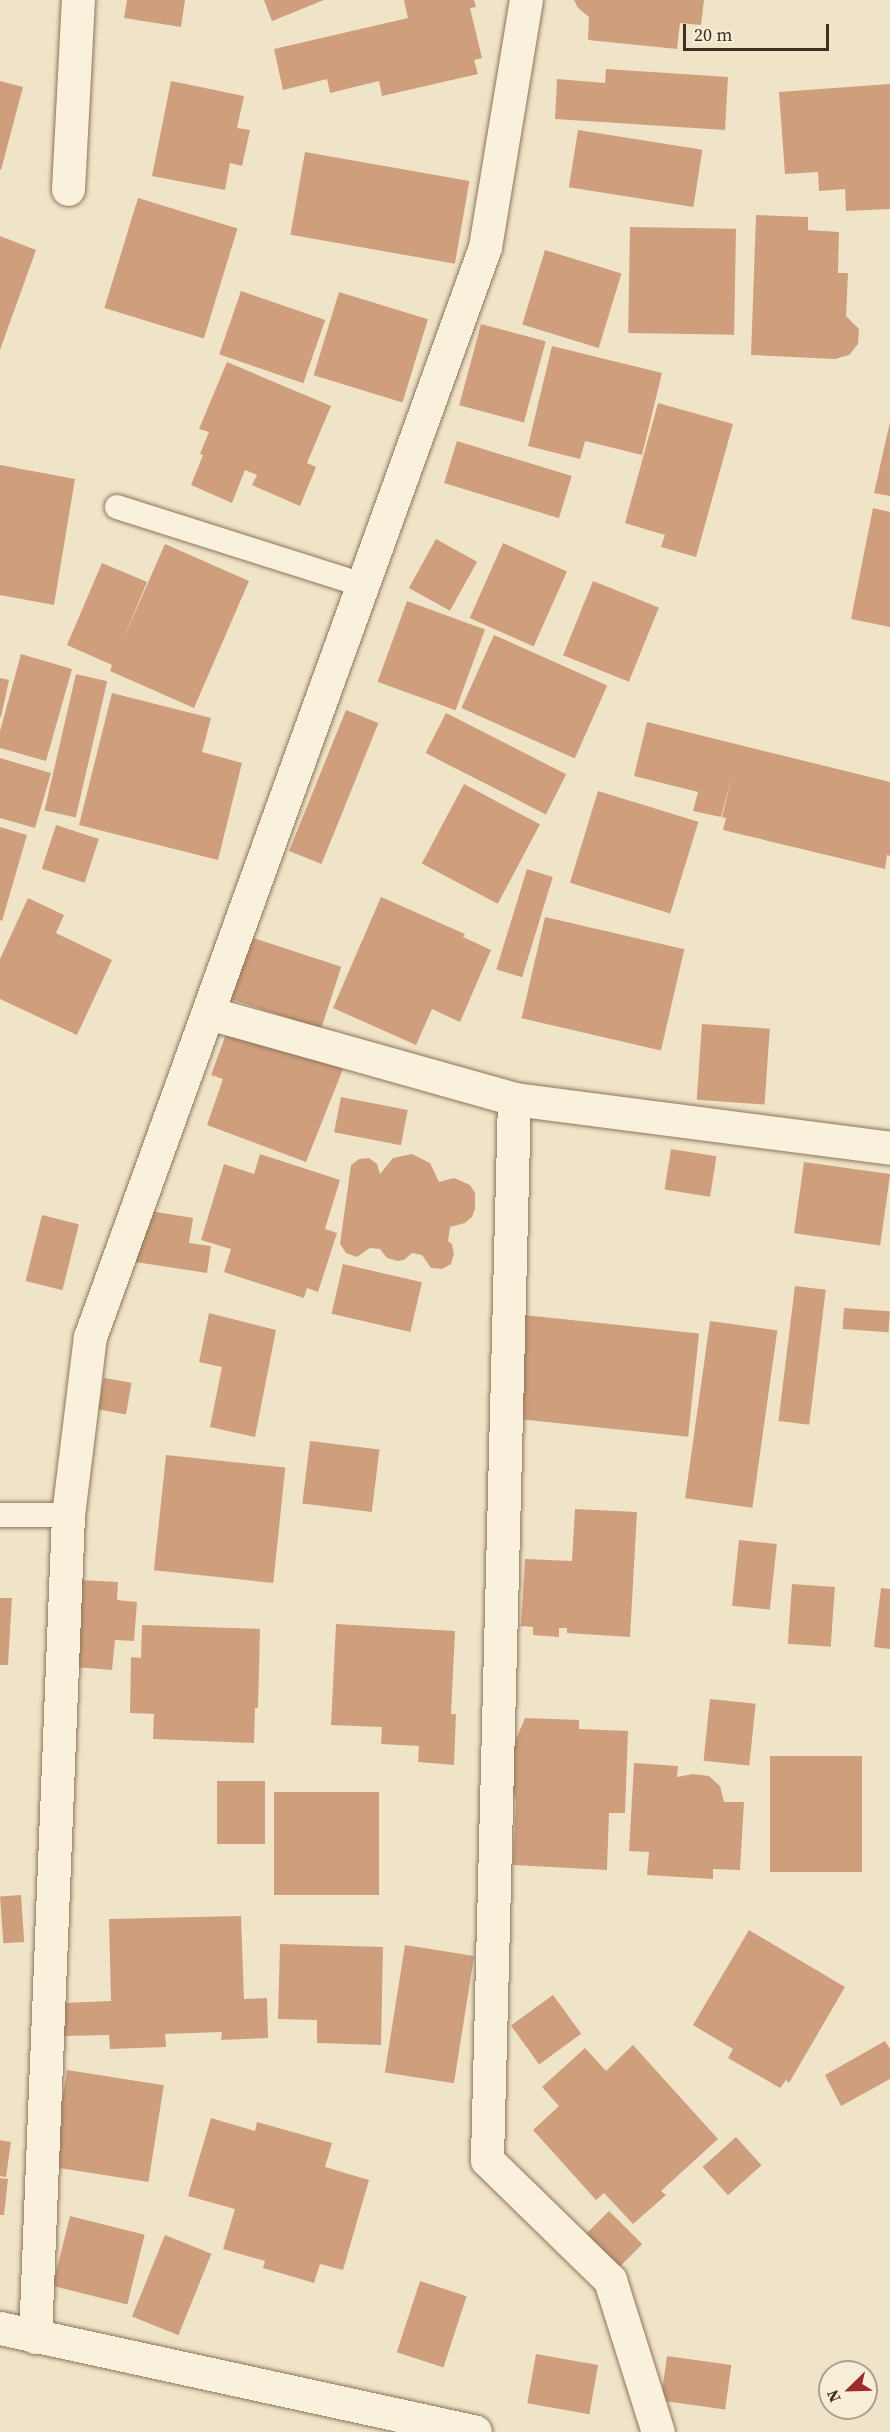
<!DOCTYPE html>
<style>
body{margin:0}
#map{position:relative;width:890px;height:2432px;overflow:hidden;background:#f0e4c8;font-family:"Source Serif 4",serif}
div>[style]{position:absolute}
.building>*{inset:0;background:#cf9f7d;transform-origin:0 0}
.roads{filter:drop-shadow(0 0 2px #8d765c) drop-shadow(0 0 2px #8d765c)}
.service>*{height:24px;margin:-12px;padding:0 12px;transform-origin:12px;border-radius:12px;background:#faf1dc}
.minor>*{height:33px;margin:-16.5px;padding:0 16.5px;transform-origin:16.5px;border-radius:16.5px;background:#faf1dc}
span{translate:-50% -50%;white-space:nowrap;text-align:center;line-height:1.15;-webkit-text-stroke:4.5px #f7eed8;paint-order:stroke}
.north{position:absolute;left:818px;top:2360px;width:60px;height:60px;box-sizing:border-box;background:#f7eed8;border:2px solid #ada18e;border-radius:50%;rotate:247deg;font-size:16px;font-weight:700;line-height:24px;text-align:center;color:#3d2e20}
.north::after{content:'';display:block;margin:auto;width:21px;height:27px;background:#9e2a2b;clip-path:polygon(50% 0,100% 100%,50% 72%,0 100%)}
.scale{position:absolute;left:683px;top:24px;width:146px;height:27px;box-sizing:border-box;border:3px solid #3d2e20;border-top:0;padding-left:8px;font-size:18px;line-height:21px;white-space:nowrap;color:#3d2e20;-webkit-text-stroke:4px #f7eed8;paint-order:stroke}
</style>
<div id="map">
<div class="building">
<i style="clip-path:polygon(127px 0,185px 0,181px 27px,124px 18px)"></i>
<i style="clip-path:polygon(264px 0,324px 0,272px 21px)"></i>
<i style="clip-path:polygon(404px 0,474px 0,476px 7px,470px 8px,482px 58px,474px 60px,478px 74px,382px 96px,379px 81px,330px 93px,327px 79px,283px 90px,274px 49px,408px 18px)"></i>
<i style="clip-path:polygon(574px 0,704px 0,701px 25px,680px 23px,677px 49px,588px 40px,589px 17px,578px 8px)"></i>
<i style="clip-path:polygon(606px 69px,728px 77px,725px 130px,555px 119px,557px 79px,605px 83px)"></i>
<i style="clip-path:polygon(0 81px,23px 87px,1px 170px,0 169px)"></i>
<i style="clip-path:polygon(171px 81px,244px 96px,237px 128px,250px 130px,242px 166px,230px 163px,225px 190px,152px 176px)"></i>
<i style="clip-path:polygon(890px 84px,890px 209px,846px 211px,845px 189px,819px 191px,818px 172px,785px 174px,779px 92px)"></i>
<i style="left:578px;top:130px;width:126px;height:58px;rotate:9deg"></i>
<i style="left:305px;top:152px;width:167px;height:84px;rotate:10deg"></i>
<i style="left:138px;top:198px;width:104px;height:115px;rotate:17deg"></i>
<i style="clip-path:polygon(756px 215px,808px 217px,808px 230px,839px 232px,838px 273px,848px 273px,846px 316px,859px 329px,858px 344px,849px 355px,835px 359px,751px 355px)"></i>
<i style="left:630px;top:227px;width:106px;height:106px;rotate:1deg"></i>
<i style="clip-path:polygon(0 236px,36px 250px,0 350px)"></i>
<i style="left:545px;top:250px;width:80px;height:78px;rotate:17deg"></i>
<i style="left:241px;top:291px;width:89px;height:67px;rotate:19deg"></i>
<i style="left:339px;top:292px;width:93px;height:87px;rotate:17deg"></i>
<i style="left:481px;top:324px;width:67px;height:84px;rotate:15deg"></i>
<i style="clip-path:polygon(552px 346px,662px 373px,642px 455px,585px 441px,580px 459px,528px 446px)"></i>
<i style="clip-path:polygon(227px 362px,331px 406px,307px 463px,316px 467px,300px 506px,252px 485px,257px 475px,245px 470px,232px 503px,191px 485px,203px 455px,200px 454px,209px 432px,199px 429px)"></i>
<i style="clip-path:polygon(658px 403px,733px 424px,696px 557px,661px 547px,665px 535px,625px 523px)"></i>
<i style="clip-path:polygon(890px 422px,890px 496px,874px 493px)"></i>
<i style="left:457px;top:441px;width:120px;height:44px;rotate:17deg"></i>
<i style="clip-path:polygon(0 465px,75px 479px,54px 605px,0 595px)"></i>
<i style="clip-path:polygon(873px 508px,890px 512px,890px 627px,851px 619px)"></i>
<i style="left:436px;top:539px;width:47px;height:56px;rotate:29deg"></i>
<i style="left:503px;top:543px;width:70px;height:82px;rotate:24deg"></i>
<i style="clip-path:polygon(165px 544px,249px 581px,194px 708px,110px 671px,112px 665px,67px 645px,102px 563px,147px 582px,122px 642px)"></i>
<i style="left:593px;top:581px;width:71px;height:80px;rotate:22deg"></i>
<i style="left:407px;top:601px;width:83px;height:86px;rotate:20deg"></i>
<i style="left:494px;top:635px;width:124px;height:80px;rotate:24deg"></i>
<i style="clip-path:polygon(21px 654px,72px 669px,46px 761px,0 748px,0 731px)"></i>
<i style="left:76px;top:674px;width:32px;height:140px;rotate:13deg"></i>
<i style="clip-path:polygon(0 678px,9px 680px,1px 717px,0 717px)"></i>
<i style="clip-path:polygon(112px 693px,211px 718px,202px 752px,242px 763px,218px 860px,79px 825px)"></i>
<i style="left:346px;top:710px;width:35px;height:152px;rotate:22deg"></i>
<i style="left:446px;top:713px;width:135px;height:45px;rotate:27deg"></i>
<i style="clip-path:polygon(647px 722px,890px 782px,890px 856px,887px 855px,885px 869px,723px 830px,726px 818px,722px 817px,732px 776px,721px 817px,693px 811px,698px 792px,634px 776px)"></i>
<i style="clip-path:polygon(0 758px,51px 773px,35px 828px,0 818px)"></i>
<i style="left:464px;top:784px;width:86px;height:90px;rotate:28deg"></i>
<i style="left:598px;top:791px;width:105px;height:96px;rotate:17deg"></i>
<i style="left:56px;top:825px;width:45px;height:46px;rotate:18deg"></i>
<i style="clip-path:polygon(0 827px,27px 835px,2px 921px,0 920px)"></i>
<i style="left:527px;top:869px;width:27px;height:105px;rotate:17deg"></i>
<i style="clip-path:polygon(381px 897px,465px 934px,463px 937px,491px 950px,460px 1022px,432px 1009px,416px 1045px,333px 1008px)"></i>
<i style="clip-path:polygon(28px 898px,64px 915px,56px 933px,112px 960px,77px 1035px,0 999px,0 959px)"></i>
<i style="left:545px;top:917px;width:143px;height:104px;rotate:13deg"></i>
<i style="left:250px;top:937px;width:96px;height:65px;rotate:18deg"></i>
<i style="left:702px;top:1024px;width:68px;height:76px;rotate:4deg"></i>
<i style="clip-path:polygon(229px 1026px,343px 1069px,306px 1162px,207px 1125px,223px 1079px,211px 1075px)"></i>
<i style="left:341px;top:1097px;width:68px;height:36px;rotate:11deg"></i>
<i style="left:671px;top:1149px;width:46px;height:41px;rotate:9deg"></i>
<i style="clip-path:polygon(260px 1154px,340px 1180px,325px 1229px,337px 1233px,318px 1292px,307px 1288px,304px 1298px,224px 1272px,231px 1249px,201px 1240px,224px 1164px,254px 1174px)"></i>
<i style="clip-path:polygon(412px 1154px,430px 1163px,439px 1182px,454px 1178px,470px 1185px,475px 1193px,475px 1209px,472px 1217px,465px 1223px,450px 1227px,448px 1241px,452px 1244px,454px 1254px,451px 1264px,442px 1269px,431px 1268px,422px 1255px,412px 1253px,404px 1260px,398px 1261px,387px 1258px,380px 1249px,370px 1248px,357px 1257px,346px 1253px,340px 1244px,351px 1165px,359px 1159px,369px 1158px,377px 1164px,380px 1174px,393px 1158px)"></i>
<i style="left:804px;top:1162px;width:87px;height:72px;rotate:8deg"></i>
<i style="clip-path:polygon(144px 1210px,193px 1218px,189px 1243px,211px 1246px,207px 1273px,129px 1261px)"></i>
<i style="left:42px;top:1215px;width:38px;height:68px;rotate:14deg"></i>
<i style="left:343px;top:1264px;width:81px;height:51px;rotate:13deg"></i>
<i style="left:795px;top:1286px;width:31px;height:136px;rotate:7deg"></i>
<i style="left:844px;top:1308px;width:46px;height:21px;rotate:4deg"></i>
<i style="clip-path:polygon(209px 1313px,276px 1330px,255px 1437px,210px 1427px,222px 1367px,199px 1362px)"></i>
<i style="left:524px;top:1315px;width:176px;height:104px;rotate:6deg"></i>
<i style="left:710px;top:1321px;width:68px;height:179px;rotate:8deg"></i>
<i style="left:104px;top:1378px;width:28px;height:32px;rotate:10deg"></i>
<i style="left:310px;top:1441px;width:70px;height:63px;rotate:7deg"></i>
<i style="left:166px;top:1455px;width:120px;height:116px;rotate:6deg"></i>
<i style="clip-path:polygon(575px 1509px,637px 1512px,630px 1637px,567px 1633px,567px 1628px,559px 1628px,559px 1637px,533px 1635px,533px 1627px,521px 1626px,525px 1559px,572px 1561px)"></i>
<i style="left:739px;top:1540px;width:38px;height:66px;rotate:6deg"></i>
<i style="clip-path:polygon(80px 1580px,118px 1582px,117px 1600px,137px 1602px,134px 1641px,115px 1640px,112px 1670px,74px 1667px)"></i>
<i style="left:792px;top:1584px;width:43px;height:60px;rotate:4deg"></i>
<i style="clip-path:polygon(881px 1588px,890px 1589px,890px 1649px,874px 1647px)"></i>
<i style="clip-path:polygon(0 1598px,12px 1598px,8px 1665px,0 1665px)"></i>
<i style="clip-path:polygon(336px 1624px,455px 1631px,451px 1714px,456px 1714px,454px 1765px,418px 1762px,419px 1746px,381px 1744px,382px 1727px,331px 1725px)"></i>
<i style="clip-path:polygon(142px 1625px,260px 1629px,258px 1708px,255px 1708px,254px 1743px,153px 1739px,154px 1714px,130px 1713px,131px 1657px,141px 1658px)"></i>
<i style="left:710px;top:1699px;width:46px;height:62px;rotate:6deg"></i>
<i style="clip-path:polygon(525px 1718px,579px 1720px,579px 1729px,628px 1731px,625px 1813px,609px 1813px,607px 1870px,513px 1865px,516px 1802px,510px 1774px,514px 1744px)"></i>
<i style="left:770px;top:1756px;width:92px;height:116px"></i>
<i style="clip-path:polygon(634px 1763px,678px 1766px,677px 1777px,693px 1774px,709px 1776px,720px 1786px,724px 1802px,744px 1802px,740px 1870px,713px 1869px,713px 1879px,647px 1875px,649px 1852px,629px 1851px)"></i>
<i style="left:217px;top:1781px;width:48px;height:63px"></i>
<i style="left:274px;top:1792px;width:105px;height:103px"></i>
<i style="left:21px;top:1895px;width:47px;height:21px;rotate:86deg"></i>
<i style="clip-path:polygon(241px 1916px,244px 1999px,267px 1998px,268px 2038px,221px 2040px,222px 2032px,165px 2034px,166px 2047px,110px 2049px,109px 2035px,63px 2036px,62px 2003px,111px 2001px,109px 1919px)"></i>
<i style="clip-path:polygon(749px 1930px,845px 1987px,789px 2083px,786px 2080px,780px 2088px,728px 2058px,733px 2049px,693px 2025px)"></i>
<i style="clip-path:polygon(280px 1944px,383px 1947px,381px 2045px,317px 2043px,317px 2020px,278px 2019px)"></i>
<i style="left:405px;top:1945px;width:70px;height:129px;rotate:9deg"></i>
<i style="left:553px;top:1995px;width:48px;height:52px;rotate:54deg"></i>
<i style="clip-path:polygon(885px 2041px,890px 2049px,890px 2079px,841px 2106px,825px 2075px)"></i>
<i style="clip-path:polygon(633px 2045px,718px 2139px,661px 2191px,666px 2195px,633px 2224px,604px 2193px,596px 2200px,533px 2130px,559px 2106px,542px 2087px,585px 2048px,606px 2071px)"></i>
<i style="left:67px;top:2070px;width:98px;height:98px;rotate:9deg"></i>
<i style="clip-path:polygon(211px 2118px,255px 2131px,257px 2122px,332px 2143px,325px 2167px,369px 2180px,343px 2270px,320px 2264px,314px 2283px,263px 2268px,265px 2261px,223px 2249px,235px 2209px,188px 2196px)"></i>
<i style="left:736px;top:2137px;width:38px;height:45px;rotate:48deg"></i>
<i style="clip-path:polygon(0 2140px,11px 2142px,6px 2177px,0 2176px)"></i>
<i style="clip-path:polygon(0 2178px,8px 2179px,4px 2215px,0 2215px)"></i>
<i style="left:609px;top:2211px;width:47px;height:39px;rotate:45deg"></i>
<i style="left:70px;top:2216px;width:77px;height:72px;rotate:14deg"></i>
<i style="left:165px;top:2235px;width:50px;height:88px;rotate:22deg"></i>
<i style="left:420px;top:2281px;width:49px;height:75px;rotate:18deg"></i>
<i style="left:536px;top:2354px;width:63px;height:50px;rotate:10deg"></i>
<i style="left:667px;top:2356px;width:65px;height:45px;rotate:8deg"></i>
</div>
<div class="roads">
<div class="service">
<i style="left:117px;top:507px;width:258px;rotate:17.6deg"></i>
<i style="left:0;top:1515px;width:68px"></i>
</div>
<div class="minor">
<i style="left:68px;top:189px;width:189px;rotate:-87deg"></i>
<i style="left:209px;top:1013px;width:317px;rotate:15.7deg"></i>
<i style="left:514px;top:1099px;width:379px;rotate:7.4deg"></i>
<i style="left:514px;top:1099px;width:1061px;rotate:91.46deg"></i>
<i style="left:487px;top:2160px;width:172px;rotate:44.3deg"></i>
<i style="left:610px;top:2280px;width:159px;rotate:72.5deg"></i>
<i style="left:0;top:2328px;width:486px;rotate:12.3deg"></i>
<i style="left:35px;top:2337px;width:823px;rotate:-87.7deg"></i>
<i style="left:68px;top:1515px;width:179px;rotate:-83deg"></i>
<i style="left:90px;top:1337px;width:1159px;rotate:-70.08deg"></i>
<i style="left:485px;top:247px;width:250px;rotate:-80.6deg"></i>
</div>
</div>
<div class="north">N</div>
<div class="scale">20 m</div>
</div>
